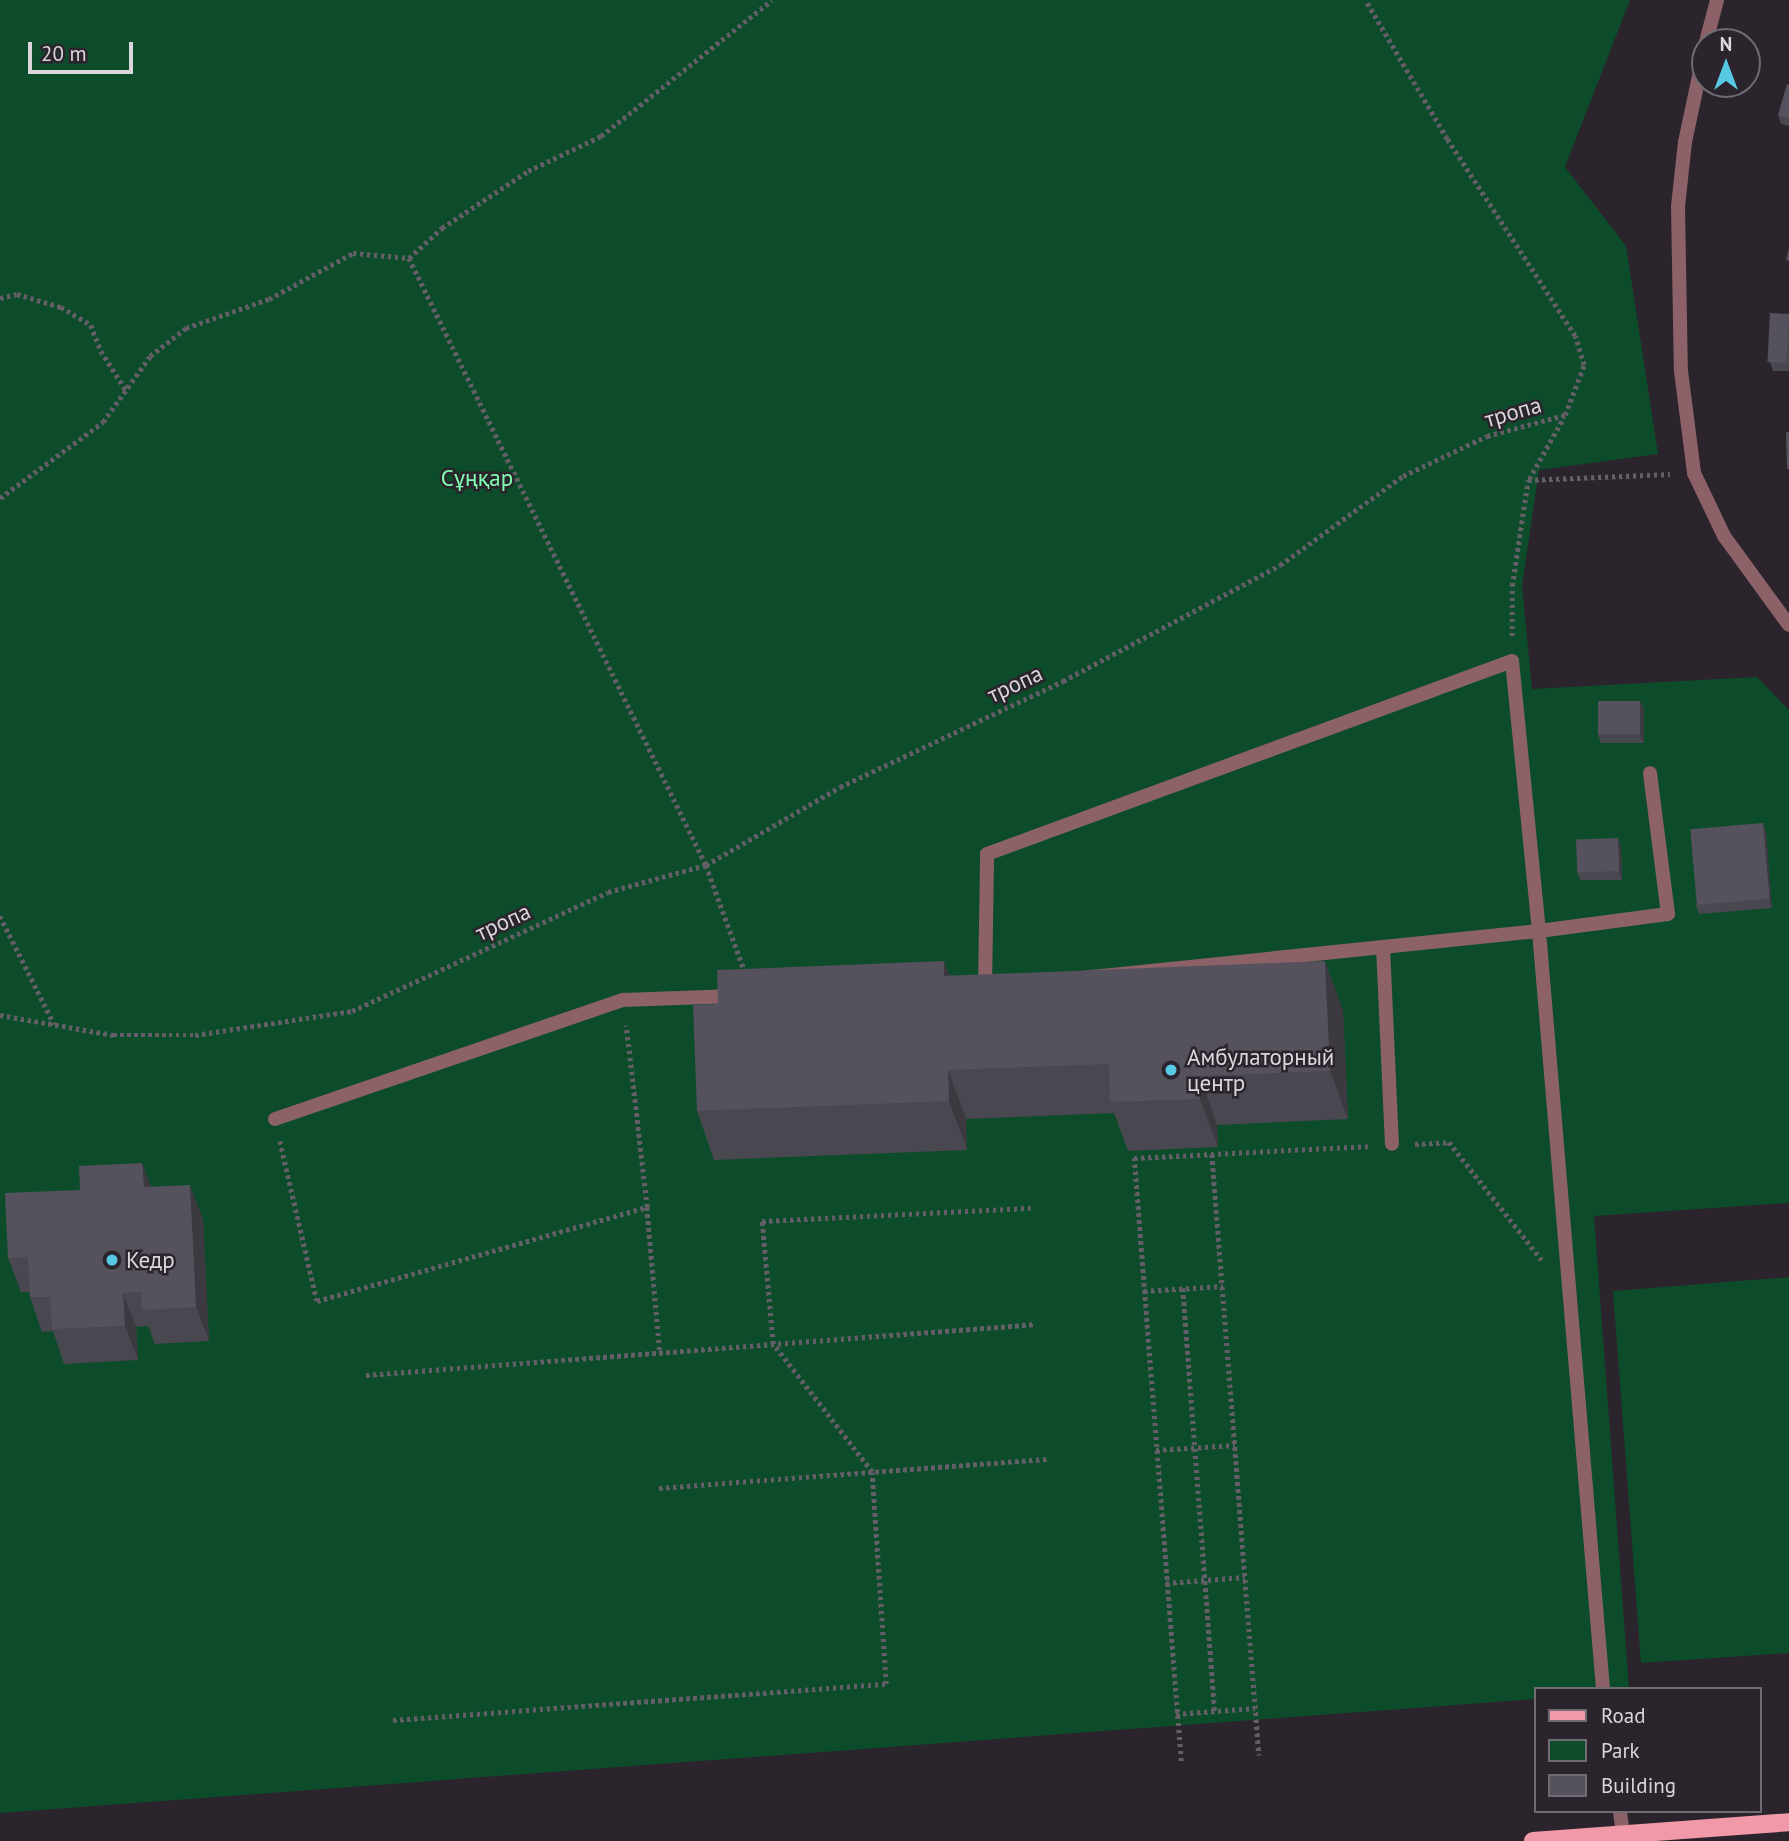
<!DOCTYPE html>
<meta charset="utf-8">
<style>
body{margin:0}
#map{position:relative;width:1789px;height:1841px;overflow:hidden;background:#2b242d;font-family:"PT Sans",sans-serif}
div>[style]{position:absolute}
.green>*{inset:0;background:#0d4c2b}
.path>*{height:4.5px;margin-top:-2.25px;transform-origin:0;background:repeating-linear-gradient(90deg,#645e66 0 3.5px,transparent 0 7px)}
.lane>*{height:14px;margin:-7px;padding:0 7px;transform-origin:7px;border-radius:7px;background:#8c6168}
.street>*{height:14px;margin:-7px;padding:0 7px;transform-origin:7px;border-radius:7px;background:#8c6168}
.primary>*{height:18px;margin:-9px;padding:0 9px;transform-origin:9px;border-radius:9px;background:#f299a9}
.wall>*{inset:0;background:#494750}
.shaded-wall>*{inset:0;background:#3c3941}
.building>*{inset:0;background:#55525d;transform-origin:0 0}
.dots>*{width:19px;height:19px;translate:-50% -50%;box-sizing:border-box;border:4px solid #2b242d;border-radius:50%}
span{translate:-50% -50%;white-space:nowrap;text-align:center;line-height:1.15;-webkit-text-stroke:5px #2b242d;paint-order:stroke}
.street-label{font-size:23px;color:#dbd6dc}
.park-label{font-size:23px;color:#81ffb1}
.poi-label{font-size:23px;color:#dbd6dc}
.left{translate:0 -50%;text-align:left}
.legend{position:absolute;left:1534px;top:1687px;width:228px;height:126px;box-sizing:border-box;background:#2b242d;border:2px solid #716b73;margin:0;padding:9px 12px;list-style:none;font-size:21px;color:#dbd6dc}
.legend li{display:flex;align-items:center;gap:14px;height:35px}
.legend b{width:35px;border:2px solid #716b73}
.north{position:absolute;left:1691px;top:28px;width:70px;height:70px;box-sizing:border-box;background:#2b242d;border:2px solid #716b73;border-radius:50%;rotate:0deg;font-size:19px;font-weight:700;line-height:28px;text-align:center;color:#dbd6dc}
.north::after{content:'';display:block;margin:auto;width:24px;height:32px;background:#58c9e3;clip-path:polygon(50% 0,100% 100%,50% 72%,0 100%)}
.scale{position:absolute;left:28px;top:42px;width:105px;height:32px;box-sizing:border-box;border:4px solid #dbd6dc;border-top:0;padding-left:9px;font-size:21px;line-height:24px;white-space:nowrap;color:#dbd6dc;-webkit-text-stroke:5px #2b242d;paint-order:stroke}
</style>
<div id="map">
<div class="green">
<i style="clip-path:polygon(0 0,1630px 0,1565px 167px,1626px 246px,1658px 454px,1539px 470px,1522px 586px,1532px 689px,1757px 677px,1789px 710px,1789px 1203px,1594px 1216px,1629px 1689px,1535px 1689px,1535px 1699px,0 1813px)"></i>
<i style="clip-path:polygon(1789px 1277px,1789px 1653px,1641px 1663px,1613px 1291px)"></i>
</div>
<div class="path">
<i style="left:409px;top:258px;width:676px;rotate:63.93deg"></i>
<i style="left:706px;top:865px;width:114px;rotate:70deg"></i>
<i style="left:0;top:298px;width:17px;rotate:-13deg"></i>
<i style="left:17px;top:294px;width:46px;rotate:16.5deg"></i>
<i style="left:61px;top:307px;width:35px;rotate:31deg"></i>
<i style="left:91px;top:325px;width:28px;rotate:69deg"></i>
<i style="left:101px;top:351px;width:46px;rotate:57.3deg"></i>
<i style="left:1529px;top:479px;width:71px;rotate:-60.6deg"></i>
<i style="left:0;top:498px;width:128px;rotate:-36.4deg"></i>
<i style="left:103px;top:422px;width:81px;rotate:-54.5deg"></i>
<i style="left:150px;top:356px;width:46px;rotate:-37.9deg"></i>
<i style="left:186px;top:328px;width:88px;rotate:-19.3deg"></i>
<i style="left:269px;top:299px;width:96px;rotate:-28.7deg"></i>
<i style="left:353px;top:253px;width:56px;rotate:5.1deg"></i>
<i style="left:409px;top:258px;width:45px;rotate:-42.3deg"></i>
<i style="left:442px;top:228px;width:103px;rotate:-33.5deg"></i>
<i style="left:528px;top:171px;width:81px;rotate:-25.6deg"></i>
<i style="left:601px;top:136px;width:218px;rotate:-38.5deg"></i>
<i style="left:1512px;top:636px;width:50px;rotate:-90deg"></i>
<i style="left:1512px;top:586px;width:107px;rotate:-81.4deg"></i>
<i style="left:1528px;top:480px;width:142px;rotate:-2.4deg"></i>
<i style="left:0;top:916px;width:121px;rotate:63.4deg"></i>
<i style="left:0;top:1015px;width:115px;rotate:10deg"></i>
<i style="left:113px;top:1035px;width:82px"></i>
<i style="left:195px;top:1035px;width:159px;rotate:-8.7deg"></i>
<i style="left:352px;top:1011px;width:282px;rotate:-24.9deg"></i>
<i style="left:608px;top:892px;width:102px;rotate:-15.4deg"></i>
<i style="left:706px;top:865px;width:155px;rotate:-30.2deg"></i>
<i style="left:840px;top:787px;width:247px;rotate:-25.4deg"></i>
<i style="left:1063px;top:681px;width:246px;rotate:-28.1deg"></i>
<i style="left:1280px;top:565px;width:152px;rotate:-35.9deg"></i>
<i style="left:1403px;top:476px;width:93px;rotate:-25.5deg"></i>
<i style="left:1487px;top:436px;width:81px;rotate:-15.1deg"></i>
<i style="left:1565px;top:415px;width:53px;rotate:-69.2deg"></i>
<i style="left:1584px;top:365px;width:30px;rotate:-107deg"></i>
<i style="left:1575px;top:336px;width:235px;rotate:-123deg"></i>
<i style="left:1447px;top:139px;width:161px;rotate:-120.5deg"></i>
<i style="left:280px;top:1141px;width:164px;rotate:77deg"></i>
<i style="left:317px;top:1301px;width:343px;rotate:-15.9deg"></i>
<i style="left:647px;top:1207px;width:183px;rotate:-96.6deg"></i>
<i style="left:1415px;top:1144px;width:34px;rotate:-3deg"></i>
<i style="left:1449px;top:1142px;width:150px;rotate:51.8deg"></i>
<i style="left:1212px;top:1154px;width:603px;rotate:85.53deg"></i>
<i style="left:647px;top:1207px;width:147px;rotate:84.9deg"></i>
<i style="left:1183px;top:1288px;width:424px;rotate:85.7deg"></i>
<i style="left:1144px;top:1291px;width:79px;rotate:-3.6deg"></i>
<i style="left:366px;top:1375px;width:672px;rotate:-4.35deg"></i>
<i style="left:1156px;top:1450px;width:79px;rotate:-3.6deg"></i>
<i style="left:659px;top:1488px;width:390px;rotate:-4.3deg"></i>
<i style="left:1166px;top:1583px;width:79px;rotate:-4.3deg"></i>
<i style="left:1176px;top:1714px;width:79px;rotate:-4.3deg"></i>
<i style="left:393px;top:1720px;width:494px;rotate:-4.2deg"></i>
<i style="left:886px;top:1684px;width:212px;rotate:-93.8deg"></i>
<i style="left:872px;top:1472px;width:162px;rotate:-127.7deg"></i>
<i style="left:773px;top:1344px;width:123px;rotate:-95.1deg"></i>
<i style="left:762px;top:1221px;width:269px;rotate:-2.8deg"></i>
<i style="left:1181px;top:1761px;width:605px;rotate:-94.46deg"></i>
<i style="left:1134px;top:1158px;width:234px;rotate:-2.9deg"></i>
</div>
<div class="lane">
<i style="left:1512px;top:661px;width:271px;rotate:84.3deg"></i>
<i style="left:1539px;top:931px;width:557px;rotate:174.13deg"></i>
<i style="left:985px;top:988px;width:134px;rotate:-89.1deg"></i>
<i style="left:987px;top:854px;width:559px;rotate:-20.18deg"></i>
<i style="left:1383px;top:947px;width:197px;rotate:87.4deg"></i>
<i style="left:275px;top:1119px;width:368px;rotate:-18.9deg"></i>
<i style="left:623px;top:1000px;width:112px;rotate:-2deg"></i>
<i style="left:1603px;top:1689px;width:761px;rotate:-94.83deg"></i>
<i style="left:1539px;top:931px;width:130px;rotate:-7.5deg"></i>
<i style="left:1668px;top:914px;width:142px;rotate:-97.3deg"></i>
<i style="left:1620px;top:1811px;width:23px;rotate:83deg"></i>
</div>
<div class="street">
<i style="left:1706px;top:42px;width:43px;rotate:-75.3deg"></i>
<i style="left:1705px;top:48px;width:96px;rotate:102deg"></i>
<i style="left:1685px;top:142px;width:64px;rotate:96.2deg"></i>
<i style="left:1678px;top:206px;width:165px;rotate:89deg"></i>
<i style="left:1681px;top:371px;width:103px;rotate:82.7deg"></i>
<i style="left:1694px;top:473px;width:70px;rotate:64.5deg"></i>
<i style="left:1724px;top:536px;width:110px;rotate:53.9deg"></i>
</div>
<div class="primary">
<i style="left:1533px;top:1841px;width:257px;rotate:-4.2deg"></i>
</div>
<div class="wall">
<i style="clip-path:polygon(1789px 85px,1789px 126px,1781px 124px,1778px 115px)"></i>
<i style="clip-path:polygon(1789px 314px,1789px 371px,1773px 371px,1770px 362px)"></i>
<i style="clip-path:polygon(1640px 701px,1644px 710px,1644px 743px,1601px 743px,1598px 734px)"></i>
<i style="clip-path:polygon(1763px 823px,1766px 832px,1772px 908px,1699px 914px,1696px 905px)"></i>
<i style="clip-path:polygon(1621px 847px,1622px 880px,1580px 880px,1577px 872px)"></i>
<i style="clip-path:polygon(944px 961px,949px 975px,1343px 1010px,1348px 1119px,1217px 1125px,1218px 1147px,1128px 1151px,1114px 1113px,966px 1119px,967px 1150px,714px 1160px,697px 1111px,718px 1004px)"></i>
<i style="clip-path:polygon(142px 1163px,151px 1187px,203px 1219px,209px 1341px,155px 1344px,148px 1326px,136px 1327px,138px 1360px,64px 1364px,53px 1331px,42px 1332px,30px 1297px,30px 1292px,21px 1292px,8px 1258px,80px 1190px)"></i>
</div>
<div class="shaded-wall">
<i style="clip-path:polygon(1640px 701px,1644px 710px,1644px 743px,1640px 734px)"></i>
<i style="clip-path:polygon(1763px 823px,1766px 832px,1772px 908px,1769px 899px)"></i>
<i style="clip-path:polygon(1618px 838px,1621px 847px,1622px 880px,1619px 871px)"></i>
<i style="clip-path:polygon(944px 961px,962px 1010px,944px 976px)"></i>
<i style="clip-path:polygon(1325px 961px,1343px 1010px,1348px 1119px,1330px 1071px)"></i>
<i style="clip-path:polygon(948px 1070px,966px 1119px,967px 1150px,949px 1101px)"></i>
<i style="clip-path:polygon(1200px 1076px,1217px 1125px,1218px 1147px,1200px 1099px)"></i>
<i style="clip-path:polygon(142px 1163px,155px 1198px,144px 1187px)"></i>
<i style="clip-path:polygon(190px 1185px,203px 1219px,209px 1341px,196px 1307px)"></i>
<i style="clip-path:polygon(123px 1293px,136px 1327px,138px 1360px,125px 1326px)"></i>
</div>
<div class="building">
<i style="clip-path:polygon(1787px 84px,1789px 85px,1789px 118px,1778px 115px)"></i>
<i style="clip-path:polygon(1789px 248px,1789px 261px,1786px 260px)"></i>
<i style="left:1770px;top:313px;width:19px;height:49px;rotate:3deg"></i>
<i style="clip-path:polygon(1786px 432px,1789px 432px,1789px 469px,1787px 469px)"></i>
<i style="left:1598px;top:701px;width:42px;height:33px"></i>
<i style="left:1763px;top:823px;width:76px;height:73px;rotate:85deg"></i>
<i style="left:1618px;top:838px;width:33px;height:42px;rotate:88deg"></i>
<i style="clip-path:polygon(944px 961px,944px 976px,1325px 961px,1330px 1071px,1200px 1076px,1200px 1099px,1110px 1102px,1109px 1064px,948px 1070px,949px 1101px,697px 1111px,693px 1005px,718px 1004px,717px 970px)"></i>
<i style="clip-path:polygon(142px 1163px,144px 1187px,190px 1185px,196px 1307px,142px 1310px,141px 1292px,123px 1293px,125px 1326px,52px 1329px,50px 1297px,30px 1297px,28px 1257px,8px 1258px,5px 1193px,80px 1190px,79px 1166px)"></i>
</div>
<div class="dots">
<i style="left:1171px;top:1070px;background:#58c9e3"></i>
<i style="left:112px;top:1260px;background:#58c9e3"></i>
</div>
<div class="street-label">
<span style="left:1513px;top:412px;rotate:-16deg">тропа</span>
<span style="left:1015px;top:684px;rotate:-25deg">тропа</span>
<span style="left:503px;top:922px;rotate:-25deg">тропа</span>
</div>
<div class="park-label">
<span style="left:477px;top:478px">Сұңқар</span>
</div>
<div class="poi-label">
<span class="left" style="left:1187px;top:1070px">Амбулаторный<br>центр</span>
<span class="left" style="left:126px;top:1260px">Кедр</span>
</div>
<ul class="legend">
<li><b style="height:9px;background:#f299a9"></b>Road</li>
<li><b style="height:19px;background:#0d4c2b"></b>Park</li>
<li><b style="height:19px;background:#55525d"></b>Building</li>
</ul>
<div class="north">N</div>
<div class="scale">20 m</div>
</div>
